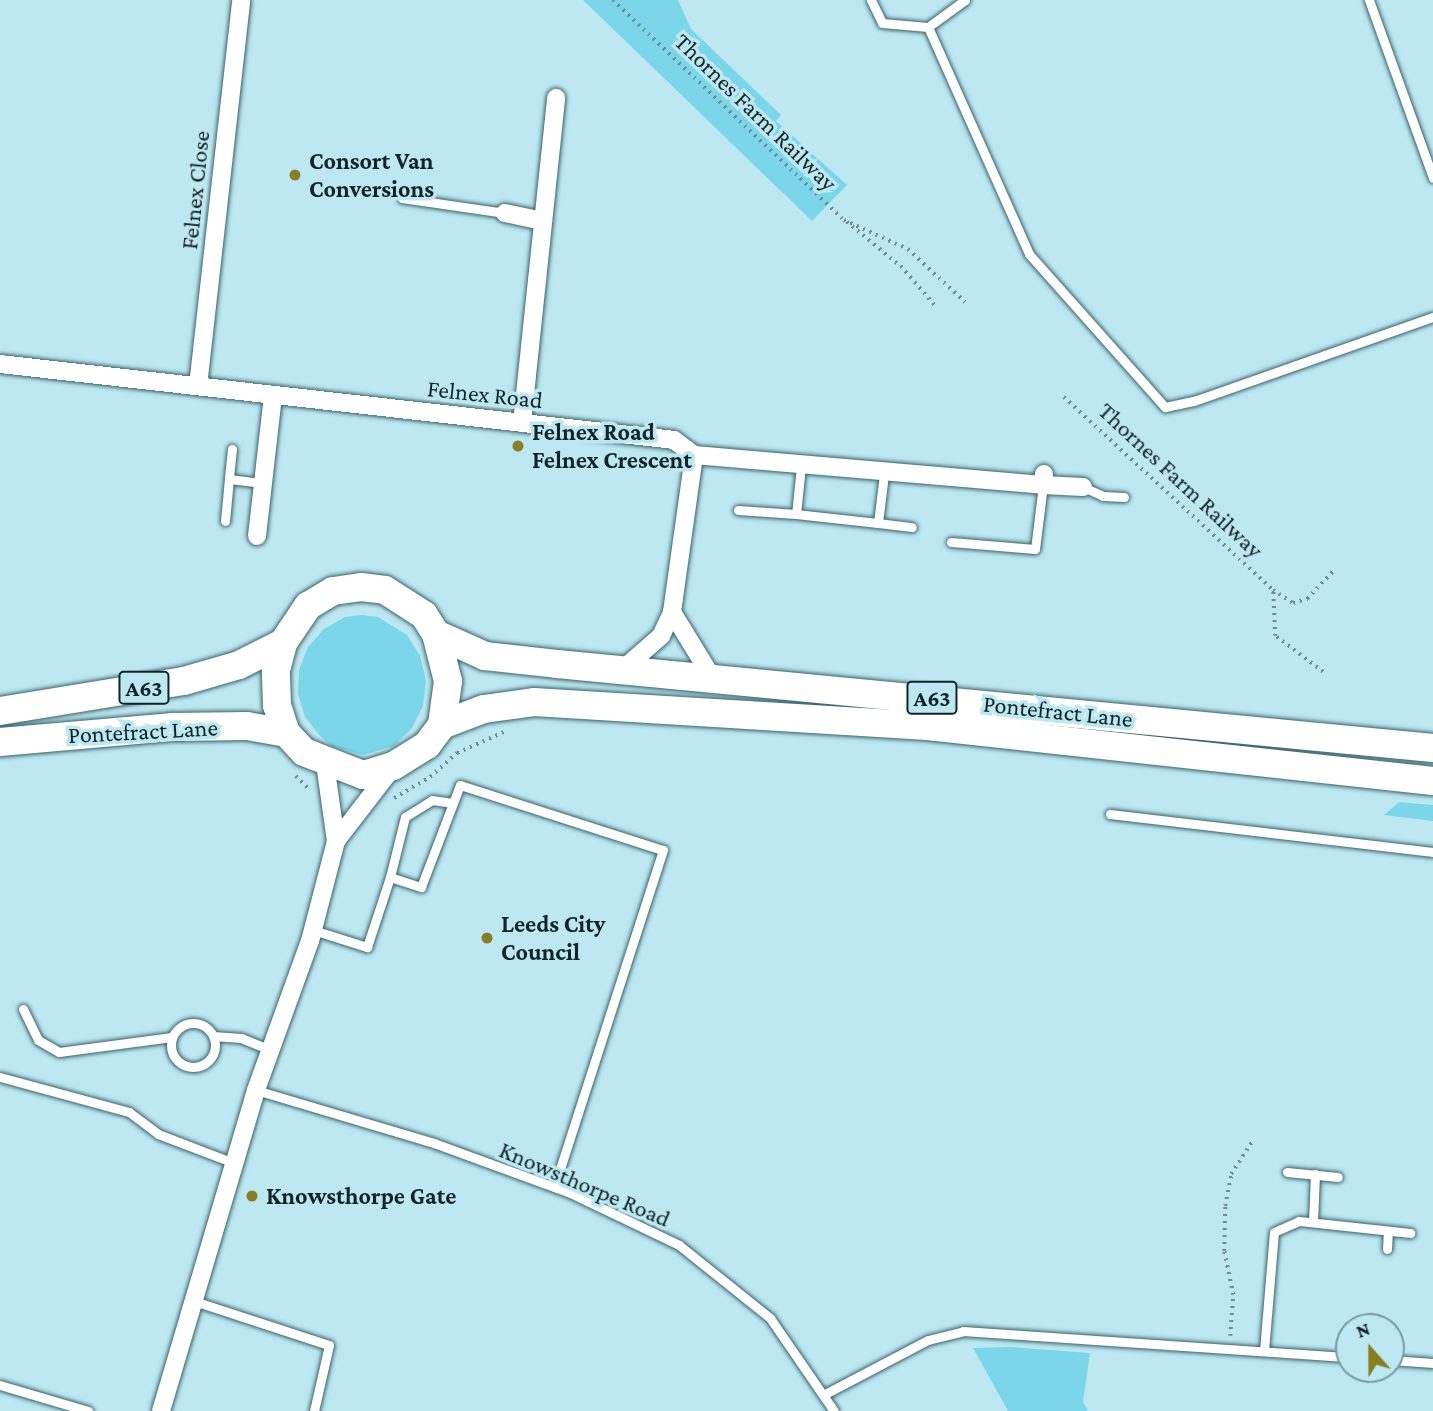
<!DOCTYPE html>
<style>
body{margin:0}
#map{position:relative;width:1433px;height:1411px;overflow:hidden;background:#bde8f2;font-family:"Crimson Pro",serif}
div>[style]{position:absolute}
.green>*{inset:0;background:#7cd6ea}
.path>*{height:3.5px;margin-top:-1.75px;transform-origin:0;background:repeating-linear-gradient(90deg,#6d8c93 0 2px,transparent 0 7px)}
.roads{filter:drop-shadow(0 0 2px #3b636c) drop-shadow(0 0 2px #3b636c)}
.service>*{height:9px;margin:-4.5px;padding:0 4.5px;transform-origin:4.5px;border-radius:4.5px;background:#fff}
.service>.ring{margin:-4.5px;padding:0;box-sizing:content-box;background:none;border:9px solid #fff;border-radius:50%}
.minor>*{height:18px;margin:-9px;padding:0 9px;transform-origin:9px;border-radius:9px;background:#fff}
.trunk>*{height:28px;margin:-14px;padding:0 14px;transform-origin:14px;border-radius:14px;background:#fff}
.dots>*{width:19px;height:19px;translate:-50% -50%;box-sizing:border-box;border:4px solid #bde8f2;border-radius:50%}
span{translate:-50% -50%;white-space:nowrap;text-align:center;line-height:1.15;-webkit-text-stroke:7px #bde8f2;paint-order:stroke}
.shield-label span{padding:2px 5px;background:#bde8f2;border:2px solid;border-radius:5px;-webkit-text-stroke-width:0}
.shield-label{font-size:23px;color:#132427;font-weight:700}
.street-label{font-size:24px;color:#132427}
.poi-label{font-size:24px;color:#132427;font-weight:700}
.left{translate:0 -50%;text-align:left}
.north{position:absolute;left:1335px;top:1313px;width:70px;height:70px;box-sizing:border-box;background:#bde8f2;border:2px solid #799aa1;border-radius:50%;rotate:339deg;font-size:19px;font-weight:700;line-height:28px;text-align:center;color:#132427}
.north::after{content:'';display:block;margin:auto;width:24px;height:32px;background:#877f26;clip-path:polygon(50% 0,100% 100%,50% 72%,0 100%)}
</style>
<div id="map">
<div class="green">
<i style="clip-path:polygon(583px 0,678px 0,691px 29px,781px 115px,776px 121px,847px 185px,812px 221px)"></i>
<i style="clip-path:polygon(362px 615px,378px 617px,407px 635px,420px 656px,426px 681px,423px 706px,412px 728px,394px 746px,363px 755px,332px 746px,320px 736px,305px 717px,298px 694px,299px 670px,308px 647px,324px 629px,345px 617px)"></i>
<i style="clip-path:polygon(1399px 802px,1433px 805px,1433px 821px,1384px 815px)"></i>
<i style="clip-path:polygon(1010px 1347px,1090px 1353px,1083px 1402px,1088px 1411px,1008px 1411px,973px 1348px)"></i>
</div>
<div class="path">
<i style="left:613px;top:0;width:319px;rotate:43.6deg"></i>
<i style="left:934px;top:305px;width:49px;rotate:-130.9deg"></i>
<i style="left:902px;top:268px;width:75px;rotate:-140.4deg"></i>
<i style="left:844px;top:220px;width:70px;rotate:24.4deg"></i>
<i style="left:908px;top:249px;width:78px;rotate:42.9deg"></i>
<i style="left:1064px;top:397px;width:284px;rotate:42.7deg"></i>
<i style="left:1323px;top:672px;width:60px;rotate:-143.1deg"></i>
<i style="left:1275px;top:636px;width:46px;rotate:-92.5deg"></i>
<i style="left:1273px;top:590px;width:24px;rotate:33deg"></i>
<i style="left:1293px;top:603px;width:15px;rotate:-16deg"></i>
<i style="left:1307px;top:599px;width:40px;rotate:-47deg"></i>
<i style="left:296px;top:776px;width:20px;rotate:45deg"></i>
<i style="left:394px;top:798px;width:42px;rotate:-30.3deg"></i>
<i style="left:430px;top:777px;width:36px;rotate:-42deg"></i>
<i style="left:457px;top:753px;width:51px;rotate:-24.1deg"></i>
<i style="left:1230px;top:1336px;width:41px;rotate:-85.8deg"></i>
<i style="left:1233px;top:1295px;width:45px;rotate:-101.6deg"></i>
<i style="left:1224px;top:1251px;width:45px;rotate:-88.7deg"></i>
<i style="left:1225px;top:1206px;width:33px;rotate:-79deg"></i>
<i style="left:1231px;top:1174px;width:40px;rotate:-57.1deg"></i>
</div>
<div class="roads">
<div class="service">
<i style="left:871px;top:0;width:25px;rotate:64deg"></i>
<i style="left:882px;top:23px;width:46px;rotate:5deg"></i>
<i style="left:965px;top:0;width:46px;rotate:143.9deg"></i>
<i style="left:928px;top:27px;width:248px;rotate:66deg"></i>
<i style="left:1029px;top:254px;width:205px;rotate:48.4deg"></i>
<i style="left:1165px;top:407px;width:30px;rotate:-12deg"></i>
<i style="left:1194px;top:401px;width:253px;rotate:-19.4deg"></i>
<i style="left:1369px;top:0;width:189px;rotate:70.2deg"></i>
<i style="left:402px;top:198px;width:104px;rotate:8.3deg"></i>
<i style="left:232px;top:449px;width:30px;rotate:96deg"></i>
<i style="left:229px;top:479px;width:34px;rotate:7deg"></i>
<i style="left:801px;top:466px;width:48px;rotate:95.9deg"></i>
<i style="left:796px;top:514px;width:82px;rotate:6.3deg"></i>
<i style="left:878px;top:523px;width:49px;rotate:-83deg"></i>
<i style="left:1083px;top:487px;width:22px;rotate:24deg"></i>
<i style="left:1103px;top:496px;width:21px;rotate:3deg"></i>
<i style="left:738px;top:510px;width:58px;rotate:3.9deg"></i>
<i style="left:225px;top:521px;width:42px;rotate:-84.6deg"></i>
<i style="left:878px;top:523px;width:34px;rotate:7deg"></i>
<i style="left:951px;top:542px;width:84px;rotate:4.8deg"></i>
<i style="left:1035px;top:549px;width:64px;rotate:-82.9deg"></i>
<i style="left:1110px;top:814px;width:325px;rotate:6.7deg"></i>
<i style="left:390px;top:877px;width:62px;rotate:-76deg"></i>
<i style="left:405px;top:817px;width:32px;rotate:-32deg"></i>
<i style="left:432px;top:800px;width:21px;rotate:8deg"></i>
<i style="left:313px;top:930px;width:57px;rotate:17.5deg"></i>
<i style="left:367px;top:947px;width:74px;rotate:-71.8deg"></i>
<i style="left:390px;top:877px;width:33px;rotate:18deg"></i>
<i style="left:421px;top:887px;width:109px;rotate:-69.1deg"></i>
<i style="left:460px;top:785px;width:213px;rotate:17.8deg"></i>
<i style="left:663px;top:850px;width:354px;rotate:107.9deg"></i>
<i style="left:23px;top:1009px;width:34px;rotate:64deg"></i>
<i style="left:38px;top:1040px;width:24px;rotate:30deg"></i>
<i style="left:59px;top:1052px;width:114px;rotate:-7.6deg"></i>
<i class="ring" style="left:171px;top:1023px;width:35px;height:35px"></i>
<i style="left:213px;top:1036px;width:28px;rotate:4deg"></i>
<i style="left:241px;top:1038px;width:32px;rotate:22deg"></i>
<i style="left:0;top:1077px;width:134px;rotate:15.2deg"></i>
<i style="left:129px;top:1112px;width:36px;rotate:37deg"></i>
<i style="left:158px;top:1134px;width:81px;rotate:20.9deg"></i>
<i style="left:256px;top:1090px;width:186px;rotate:16.6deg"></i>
<i style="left:434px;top:1143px;width:143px;rotate:20.1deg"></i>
<i style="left:568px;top:1192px;width:123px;rotate:25.5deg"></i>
<i style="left:679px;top:1245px;width:117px;rotate:38.7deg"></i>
<i style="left:770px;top:1318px;width:113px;rotate:55.5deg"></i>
<i style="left:1287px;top:1172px;width:51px;rotate:5.6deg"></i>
<i style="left:1313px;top:1222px;width:48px;rotate:-87.6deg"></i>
<i style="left:1387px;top:1249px;width:18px;rotate:-87deg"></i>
<i style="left:194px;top:1301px;width:142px;rotate:18.1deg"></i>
<i style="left:329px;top:1345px;width:68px;rotate:102.8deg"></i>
<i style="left:1264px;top:1351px;width:119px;rotate:-85.2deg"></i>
<i style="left:1274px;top:1232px;width:27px;rotate:-24deg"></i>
<i style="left:1299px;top:1221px;width:112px;rotate:6.2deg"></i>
<i style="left:1391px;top:1360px;width:42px;rotate:4.1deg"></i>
<i style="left:0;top:1385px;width:92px;rotate:16.5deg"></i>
<i style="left:825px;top:1394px;width:116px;rotate:-27.7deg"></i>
<i style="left:928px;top:1340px;width:36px;rotate:-14deg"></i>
<i style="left:963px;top:1331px;width:387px;rotate:3.9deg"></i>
</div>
<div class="minor">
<i style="left:505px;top:213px;width:39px;rotate:12deg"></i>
<i style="left:0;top:364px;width:678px;rotate:6.43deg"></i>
<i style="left:674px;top:440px;width:25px;rotate:37deg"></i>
<i style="left:694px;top:455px;width:350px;rotate:4.9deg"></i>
<i style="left:198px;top:386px;width:388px;rotate:-83.6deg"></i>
<i style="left:522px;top:423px;width:327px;rotate:-84deg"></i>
<i style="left:1044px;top:474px;width:11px;rotate:95deg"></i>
<i style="left:1043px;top:485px;width:40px;rotate:2.9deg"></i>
<i style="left:257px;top:536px;width:142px;rotate:-83.5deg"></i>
<i style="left:672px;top:612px;width:79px;rotate:58.5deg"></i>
<i style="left:622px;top:670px;width:52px;rotate:-41.1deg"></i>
<i style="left:661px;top:636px;width:26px;rotate:-65deg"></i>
<i style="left:672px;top:612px;width:159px;rotate:-82deg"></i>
<i style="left:325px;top:763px;width:79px;rotate:82deg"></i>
<i style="left:161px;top:1411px;width:335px;rotate:-73.5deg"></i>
<i style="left:256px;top:1090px;width:158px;rotate:-70.1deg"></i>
<i style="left:310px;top:941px;width:103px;rotate:-75.4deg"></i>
<i style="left:336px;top:841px;width:93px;rotate:-52.4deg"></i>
</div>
<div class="trunk">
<i style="left:361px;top:587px;width:24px;rotate:7deg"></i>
<i style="left:385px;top:590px;width:46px;rotate:32.7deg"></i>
<i style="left:424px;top:615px;width:22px;rotate:58deg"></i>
<i style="left:436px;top:634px;width:49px;rotate:75.7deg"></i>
<i style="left:448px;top:681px;width:44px;rotate:97.8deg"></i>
<i style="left:442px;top:725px;width:25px;rotate:127deg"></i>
<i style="left:427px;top:745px;width:40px;rotate:148deg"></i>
<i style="left:393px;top:766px;width:31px;rotate:163deg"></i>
<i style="left:363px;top:775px;width:63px;rotate:-158.7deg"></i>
<i style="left:304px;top:752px;width:26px;rotate:-133deg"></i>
<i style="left:286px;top:733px;width:29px;rotate:-108deg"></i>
<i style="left:277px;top:705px;width:35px;rotate:-92deg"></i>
<i style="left:276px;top:670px;width:28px;rotate:-75deg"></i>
<i style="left:283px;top:643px;width:45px;rotate:-56deg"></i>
<i style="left:308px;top:606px;width:29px;rotate:-31deg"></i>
<i style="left:333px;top:591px;width:28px;rotate:-8deg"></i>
<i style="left:436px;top:634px;width:54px;rotate:24.2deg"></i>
<i style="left:485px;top:656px;width:72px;rotate:6.3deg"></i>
<i style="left:557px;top:664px;width:880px;rotate:5.48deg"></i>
<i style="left:0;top:711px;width:186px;rotate:-9.3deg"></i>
<i style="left:184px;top:681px;width:57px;rotate:-16.2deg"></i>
<i style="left:239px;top:665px;width:49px;rotate:-26.6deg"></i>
<i style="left:442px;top:725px;width:45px;rotate:-20.9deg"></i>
<i style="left:484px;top:709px;width:50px;rotate:-8deg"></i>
<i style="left:534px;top:702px;width:394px;rotate:3.5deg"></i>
<i style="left:927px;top:726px;width:509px;rotate:6.2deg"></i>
<i style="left:0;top:742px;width:174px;rotate:-5deg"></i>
<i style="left:173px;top:727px;width:74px;rotate:-0.8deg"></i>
<i style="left:247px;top:726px;width:40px;rotate:10deg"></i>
</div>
</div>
<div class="dots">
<i style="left:295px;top:175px;background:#877f26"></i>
<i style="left:518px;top:446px;background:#877f26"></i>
<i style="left:487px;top:938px;background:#877f26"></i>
<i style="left:252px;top:1196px;background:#877f26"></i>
</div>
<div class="shield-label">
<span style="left:144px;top:688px">A63</span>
<span style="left:932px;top:698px">A63</span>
</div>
<div class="street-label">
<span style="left:756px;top:112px;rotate:44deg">Thornes Farm Railway</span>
<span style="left:195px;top:190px;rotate:-84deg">Felnex Close</span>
<span style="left:485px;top:394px;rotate:6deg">Felnex Road</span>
<span style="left:1181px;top:480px;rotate:43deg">Thornes Farm Railway</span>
<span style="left:1058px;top:711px;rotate:6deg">Pontefract Lane</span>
<span style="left:143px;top:731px;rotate:-3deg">Pontefract Lane</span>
<span style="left:585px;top:1184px;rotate:23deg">Knowsthorpe Road</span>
</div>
<div class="poi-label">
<span class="left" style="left:309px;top:175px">Consort Van<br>Conversions</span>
<span class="left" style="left:532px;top:446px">Felnex Road<br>Felnex Crescent</span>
<span class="left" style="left:501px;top:938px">Leeds City<br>Council</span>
<span class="left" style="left:266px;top:1196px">Knowsthorpe Gate</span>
</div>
<div class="north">N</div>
</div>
